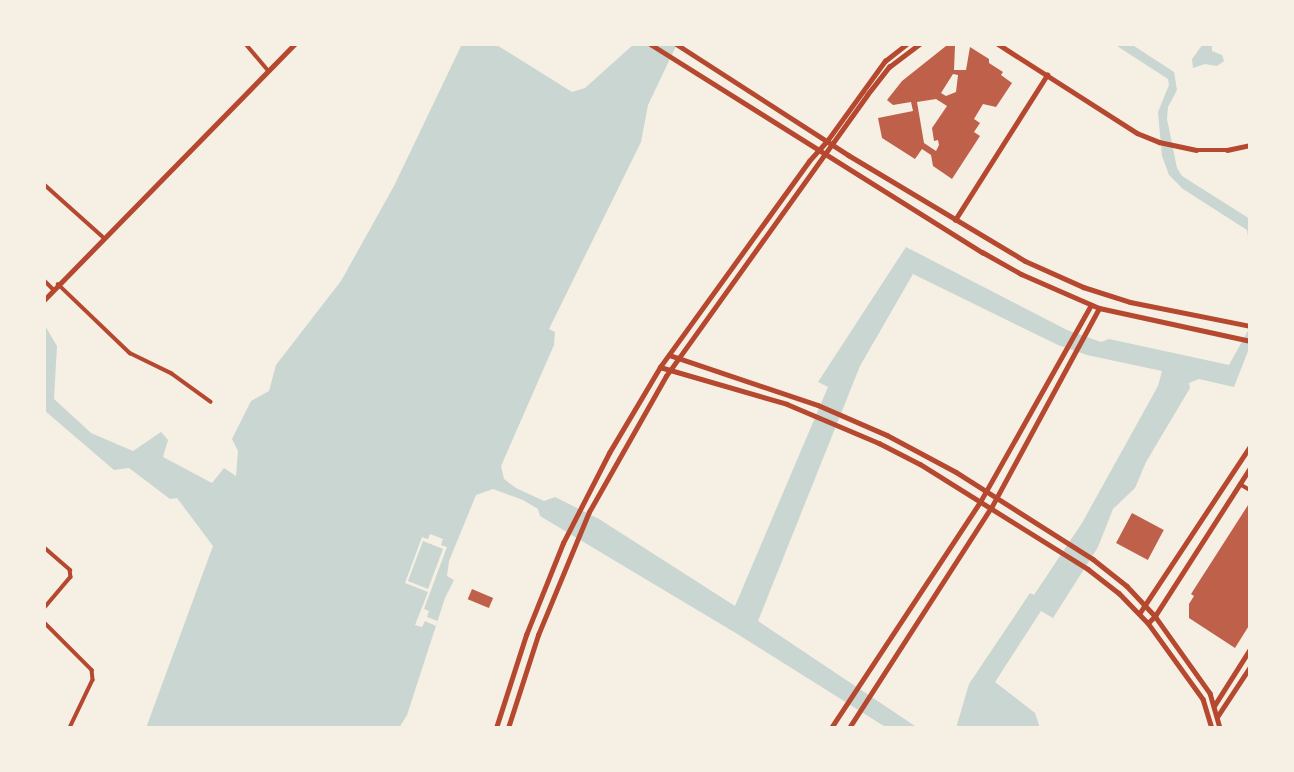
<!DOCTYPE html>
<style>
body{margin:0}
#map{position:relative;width:1294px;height:772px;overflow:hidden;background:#f6efe4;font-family:"Archivo Narrow",sans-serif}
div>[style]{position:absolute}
.water>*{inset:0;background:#c9d6d2}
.pier>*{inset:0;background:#f6efe4}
.building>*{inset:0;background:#bf614a;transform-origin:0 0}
.minor>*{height:3.5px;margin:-1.75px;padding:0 1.75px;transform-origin:1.75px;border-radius:1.75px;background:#b5482f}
.tertiary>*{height:4.5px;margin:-2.25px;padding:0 2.25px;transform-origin:2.25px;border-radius:2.25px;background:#b5482f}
.secondary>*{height:4.5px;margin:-2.25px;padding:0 2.25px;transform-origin:2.25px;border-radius:2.25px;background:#b5482f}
.primary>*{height:5px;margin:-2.5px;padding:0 2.5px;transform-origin:2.5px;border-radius:2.5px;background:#b5482f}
span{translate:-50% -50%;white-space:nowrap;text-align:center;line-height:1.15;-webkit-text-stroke:5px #f6efe4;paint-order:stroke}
.frame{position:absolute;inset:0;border:46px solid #f6efe4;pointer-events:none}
</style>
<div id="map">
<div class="water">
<i style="clip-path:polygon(462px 44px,495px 44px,572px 92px,585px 88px,634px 44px,677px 44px,648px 105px,641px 142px,549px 329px,555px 332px,554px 345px,501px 466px,504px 479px,516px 488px,544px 501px,555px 497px,599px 519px,735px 606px,828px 387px,818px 382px,906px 247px,1067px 330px,1101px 342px,1109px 339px,1229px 365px,1250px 327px,1250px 346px,1234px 387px,1199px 379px,1189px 383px,1190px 388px,1146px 462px,1135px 488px,1113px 509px,1098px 547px,1053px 618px,1041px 611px,995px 682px,1035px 713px,1040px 728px,956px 728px,969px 684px,1030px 593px,1034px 595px,1082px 523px,1158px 386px,1162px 371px,1087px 355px,1058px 345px,913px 274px,860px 366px,758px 621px,918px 728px,887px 728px,734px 632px,540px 516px,538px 509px,523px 500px,493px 489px,476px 495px,449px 561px,447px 576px,454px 580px,445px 598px,407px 715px,399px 728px,146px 728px,213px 546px,177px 498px,170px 499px,129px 468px,114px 470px,44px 410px,44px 324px,57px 346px,54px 399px,91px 433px,133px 451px,161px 432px,168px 440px,163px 457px,212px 483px,224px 468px,236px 476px,238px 451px,232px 439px,251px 401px,269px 391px,276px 365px,341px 281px,394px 186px)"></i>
<i style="clip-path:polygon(1114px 44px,1131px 44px,1174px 72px,1177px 90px,1168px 107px,1167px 119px,1177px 168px,1182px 176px,1250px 219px,1250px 249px,1247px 230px,1183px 189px,1169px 175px,1162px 156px,1158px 112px,1169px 85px,1168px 79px)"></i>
<i style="clip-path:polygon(1203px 44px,1212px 44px,1212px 51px,1222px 55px,1224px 61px,1217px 66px,1205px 64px,1193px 68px,1192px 59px)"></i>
</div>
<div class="pier">
<i style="clip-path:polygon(evenodd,430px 534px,443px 539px,441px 545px,447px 547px,424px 609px,429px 611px,427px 617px,438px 621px,436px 626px,425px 621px,422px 627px,415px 625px,428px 592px,405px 583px,422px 537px,428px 539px,430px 534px,423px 541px,443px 549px,428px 589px,408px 581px,423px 541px)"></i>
</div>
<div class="building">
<i style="clip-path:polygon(evenodd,946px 46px,955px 46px,954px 70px,966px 70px,970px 47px,989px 59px,989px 63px,1003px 72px,1001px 75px,1012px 83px,996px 107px,983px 104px,974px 119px,980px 123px,974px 132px,980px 136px,952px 179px,933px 166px,931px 155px,922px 149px,915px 159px,882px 138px,878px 118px,913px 111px,911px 102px,893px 105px,887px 100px,902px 81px,946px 46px,953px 74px,958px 75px,956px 92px,946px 96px,941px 93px,953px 74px,946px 46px,936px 99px,947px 106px,932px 128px,934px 141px,938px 140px,939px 145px,936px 151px,924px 143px,917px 102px,936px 99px)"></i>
<i style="clip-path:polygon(1250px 502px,1250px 624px,1235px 648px,1189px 618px,1189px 604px,1194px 596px,1191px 594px)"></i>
<i style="left:1132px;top:513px;width:36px;height:34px;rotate:28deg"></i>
<i style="left:472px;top:589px;width:23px;height:11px;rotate:23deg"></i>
</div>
<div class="minor">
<i style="left:246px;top:44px;width:34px;rotate:50deg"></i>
<i style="left:44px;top:184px;width:79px;rotate:41.9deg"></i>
<i style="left:44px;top:280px;width:13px;rotate:45deg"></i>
<i style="left:58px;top:284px;width:100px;rotate:43.8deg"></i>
<i style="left:130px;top:353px;width:46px;rotate:26deg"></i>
<i style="left:171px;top:373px;width:49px;rotate:35.9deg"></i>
<i style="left:1240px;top:484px;width:12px;rotate:31deg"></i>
<i style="left:44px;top:547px;width:35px;rotate:41deg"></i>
<i style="left:70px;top:570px;width:7px;rotate:82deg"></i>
<i style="left:71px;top:577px;width:42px;rotate:130.2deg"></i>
<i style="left:44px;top:622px;width:68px;rotate:45deg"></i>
<i style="left:92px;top:670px;width:10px;rotate:84deg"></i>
<i style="left:93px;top:680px;width:53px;rotate:115.6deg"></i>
</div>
<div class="tertiary">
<i style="left:998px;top:44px;width:165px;rotate:32.6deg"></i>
<i style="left:1137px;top:133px;width:24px;rotate:22deg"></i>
<i style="left:1159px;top:142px;width:38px;rotate:12deg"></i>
<i style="left:1196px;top:150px;width:31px"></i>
<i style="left:1227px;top:150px;width:24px;rotate:-12deg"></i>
<i style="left:955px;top:220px;width:172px;rotate:-57.6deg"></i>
<i style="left:1214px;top:706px;width:67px;rotate:-57.7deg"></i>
<i style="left:1217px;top:717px;width:60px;rotate:-56.6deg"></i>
<i style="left:831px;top:728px;width:271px;rotate:-56.6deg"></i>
<i style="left:980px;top:502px;width:226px;rotate:-60.6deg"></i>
<i style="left:849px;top:728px;width:262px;rotate:-57.2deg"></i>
<i style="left:991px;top:508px;width:227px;rotate:-61.6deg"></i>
</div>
<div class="secondary">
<i style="left:44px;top:300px;width:359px;rotate:-45.6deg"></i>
<i style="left:669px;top:355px;width:157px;rotate:18.6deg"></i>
<i style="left:818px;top:405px;width:75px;rotate:23.5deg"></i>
<i style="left:887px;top:435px;width:78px;rotate:28.2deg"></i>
<i style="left:956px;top:472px;width:162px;rotate:32.4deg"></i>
<i style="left:1093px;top:559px;width:43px;rotate:38.5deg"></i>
<i style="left:1127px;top:586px;width:41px;rotate:47deg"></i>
<i style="left:1155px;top:616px;width:95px;rotate:54.5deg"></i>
<i style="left:1210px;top:693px;width:36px;rotate:74deg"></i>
<i style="left:660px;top:367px;width:132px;rotate:16.2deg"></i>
<i style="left:787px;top:404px;width:100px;rotate:23deg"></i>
<i style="left:879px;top:443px;width:46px;rotate:27.1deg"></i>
<i style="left:920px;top:464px;width:198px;rotate:32deg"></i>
<i style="left:1088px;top:569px;width:39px;rotate:38deg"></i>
<i style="left:1119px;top:593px;width:42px;rotate:46deg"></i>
<i style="left:1148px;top:623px;width:94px;rotate:54.1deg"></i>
<i style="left:1203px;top:699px;width:30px;rotate:73deg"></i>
<i style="left:1139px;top:614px;width:201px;rotate:-56.5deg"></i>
<i style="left:1148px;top:623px;width:10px;rotate:-45deg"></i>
<i style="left:1155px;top:616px;width:176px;rotate:-57.3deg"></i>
<i style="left:496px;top:728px;width:98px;rotate:-72.1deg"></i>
<i style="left:526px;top:635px;width:99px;rotate:-68.1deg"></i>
<i style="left:563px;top:543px;width:101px;rotate:-62.9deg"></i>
<i style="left:609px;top:453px;width:100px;rotate:-59.3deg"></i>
<i style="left:660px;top:367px;width:254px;rotate:-54.1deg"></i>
<i style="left:809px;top:161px;width:27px;rotate:-48deg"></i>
<i style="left:827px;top:141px;width:99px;rotate:-54.1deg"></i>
<i style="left:885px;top:61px;width:28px;rotate:-38deg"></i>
<i style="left:508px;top:728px;width:98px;rotate:-72.1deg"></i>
<i style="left:538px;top:635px;width:133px;rotate:-67.5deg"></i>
<i style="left:589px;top:512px;width:156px;rotate:-60.5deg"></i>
<i style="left:666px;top:376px;width:345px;rotate:-54.4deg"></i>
<i style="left:867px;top:95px;width:36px;rotate:-52deg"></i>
<i style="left:889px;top:67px;width:38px;rotate:-37deg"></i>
</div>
<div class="primary">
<i style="left:650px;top:44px;width:392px;rotate:32.1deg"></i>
<i style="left:982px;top:252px;width:45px;rotate:29.4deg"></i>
<i style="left:1021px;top:274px;width:85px;rotate:23.6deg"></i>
<i style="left:1099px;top:308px;width:155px;rotate:12.3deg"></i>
<i style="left:676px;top:44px;width:205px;rotate:32.8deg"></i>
<i style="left:848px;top:155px;width:206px;rotate:30.9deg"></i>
<i style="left:1025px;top:261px;width:64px;rotate:24.1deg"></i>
<i style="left:1083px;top:287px;width:49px;rotate:17.7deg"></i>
<i style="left:1130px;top:302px;width:122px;rotate:11.3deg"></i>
</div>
<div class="frame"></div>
</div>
